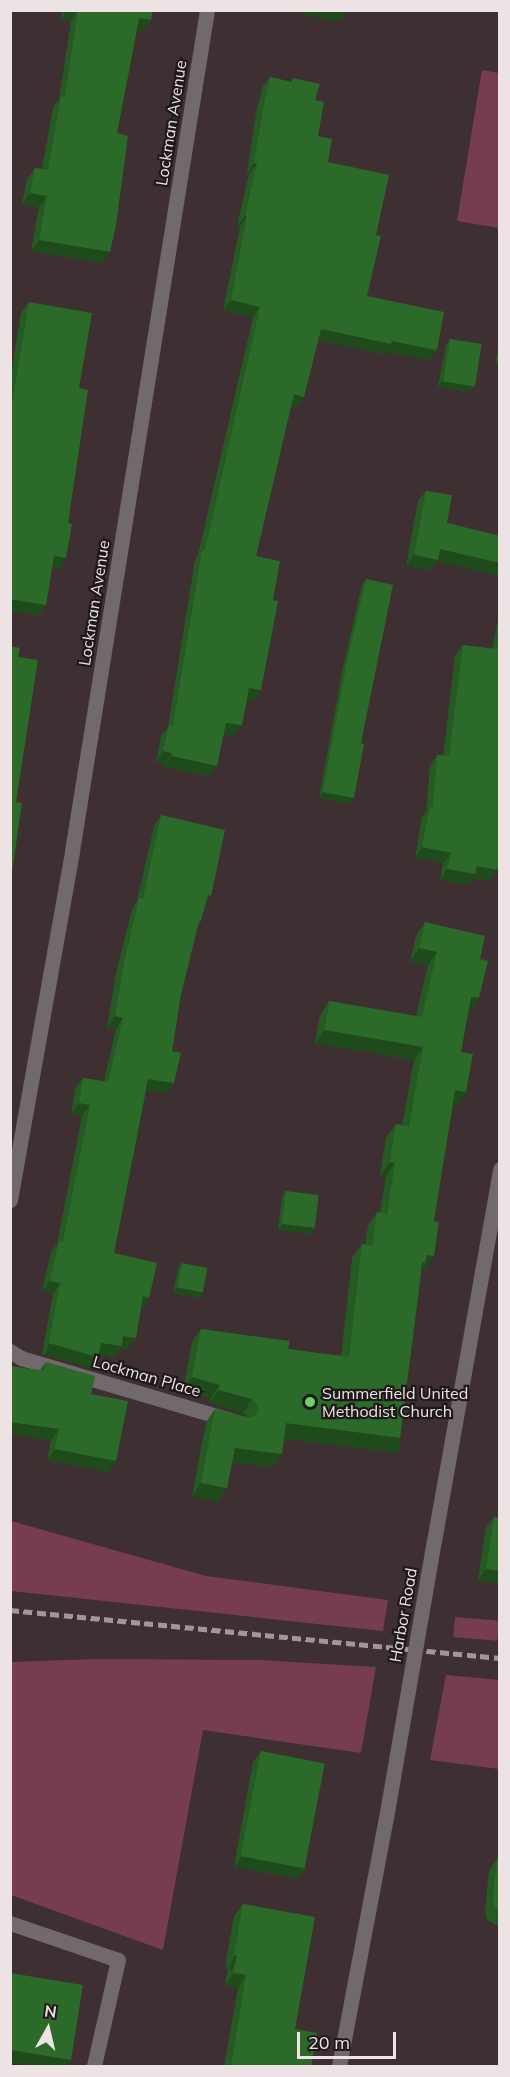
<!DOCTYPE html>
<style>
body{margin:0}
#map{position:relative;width:510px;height:2077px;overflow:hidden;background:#3e2f33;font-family:Mulish,sans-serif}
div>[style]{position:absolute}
.green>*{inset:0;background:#773d4f;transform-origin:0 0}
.street>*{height:15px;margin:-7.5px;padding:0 7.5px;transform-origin:7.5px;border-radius:7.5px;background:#71696b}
.rail>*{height:4.5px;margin-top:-2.25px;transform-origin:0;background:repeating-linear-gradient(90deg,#a29699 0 9px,transparent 0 13.5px)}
.street-bridge>*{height:15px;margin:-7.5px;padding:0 7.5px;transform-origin:7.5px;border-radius:7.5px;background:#71696b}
.wall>*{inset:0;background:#255b22}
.shaded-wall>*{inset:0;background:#1e4a1c;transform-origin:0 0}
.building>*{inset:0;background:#2b6a28;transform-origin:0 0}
.dots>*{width:16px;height:16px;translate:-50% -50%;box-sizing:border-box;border:3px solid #20191b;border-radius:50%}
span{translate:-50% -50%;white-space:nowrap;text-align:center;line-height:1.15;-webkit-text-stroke:4.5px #20191b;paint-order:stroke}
.street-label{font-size:16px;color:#ede3e5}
.poi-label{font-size:16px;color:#ede3e5}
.left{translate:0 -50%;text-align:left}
.frame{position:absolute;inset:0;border:12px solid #ede3e5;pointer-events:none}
.north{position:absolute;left:18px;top:1999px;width:60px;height:60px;-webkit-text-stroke:4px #20191b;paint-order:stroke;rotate:8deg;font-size:16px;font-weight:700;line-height:24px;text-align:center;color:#ede3e5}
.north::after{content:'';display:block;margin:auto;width:21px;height:27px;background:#ede3e5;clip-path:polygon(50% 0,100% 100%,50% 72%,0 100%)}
.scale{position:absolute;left:297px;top:2032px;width:99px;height:27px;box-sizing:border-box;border:3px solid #ede3e5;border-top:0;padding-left:8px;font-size:18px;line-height:21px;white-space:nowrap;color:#ede3e5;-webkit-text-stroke:4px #20191b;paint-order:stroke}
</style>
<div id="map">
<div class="green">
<i style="clip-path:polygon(482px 70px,499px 73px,499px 228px,457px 221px)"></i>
<i style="clip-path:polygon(11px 1521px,206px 1576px,388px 1600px,383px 1631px,11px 1591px)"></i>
<i style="left:455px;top:1617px;width:44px;height:20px;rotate:5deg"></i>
<i style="clip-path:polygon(96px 1659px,259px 1660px,376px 1667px,361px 1753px,203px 1730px,163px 1950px,11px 1895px,11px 1662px)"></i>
<i style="clip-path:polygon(446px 1675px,499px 1680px,499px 1769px,430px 1760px)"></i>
</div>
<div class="street">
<i style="left:10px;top:1200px;width:354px;rotate:-79.9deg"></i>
<i style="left:72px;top:851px;width:852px;rotate:-80.88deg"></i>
<i style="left:10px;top:1351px;width:13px;rotate:32deg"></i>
<i style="left:21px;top:1358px;width:218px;rotate:16.5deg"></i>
<i style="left:434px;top:1541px;width:378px;rotate:-79.9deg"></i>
<i style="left:10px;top:1923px;width:114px;rotate:18.9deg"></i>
<i style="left:118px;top:1960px;width:109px;rotate:102.8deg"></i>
<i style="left:339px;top:2066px;width:252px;rotate:-79.3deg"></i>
</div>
<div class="rail">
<i style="left:10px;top:1610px;width:492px;rotate:5.6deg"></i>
</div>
<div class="street-bridge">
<i style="left:386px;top:1818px;width:281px;rotate:-80.2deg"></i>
</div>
<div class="wall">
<i style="clip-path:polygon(62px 10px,153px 10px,143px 31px,137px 30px,117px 133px,102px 263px,31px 251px,39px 207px,22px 204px,27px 179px,35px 168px,42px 169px,53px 107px,59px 100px,71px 21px,61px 19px)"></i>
<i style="clip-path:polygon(270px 77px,291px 82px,293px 78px,315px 100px,318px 136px,328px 162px,376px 235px,367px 296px,437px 350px,429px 360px,386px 352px,384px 354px,318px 340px,304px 397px,296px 407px,291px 406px,256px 556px,273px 600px,261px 690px,253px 701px,247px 700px,242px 725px,234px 736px,224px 734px,209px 776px,164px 767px,165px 764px,156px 762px,161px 736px,168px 727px,195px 560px,198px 555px,253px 317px,223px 310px,240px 227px,237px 226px,249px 174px,247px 174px,256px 114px,262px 88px)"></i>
<i style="clip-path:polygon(29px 302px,79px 388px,66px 558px,59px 569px,52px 568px,46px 605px,39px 615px,10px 611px,10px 380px,21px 313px)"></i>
<i style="clip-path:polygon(500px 337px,500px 365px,495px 364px)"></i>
<i style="clip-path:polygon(450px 339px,470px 392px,438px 387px,446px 345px)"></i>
<i style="clip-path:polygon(426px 491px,447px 523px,500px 536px,500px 576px,437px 561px,431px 570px,406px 566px,418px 501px)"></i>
<i style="clip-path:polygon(366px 579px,361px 743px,354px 798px,350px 804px,319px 798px,343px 668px,362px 585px)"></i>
<i style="clip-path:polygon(500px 609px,500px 858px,497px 870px,490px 881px,473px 878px,468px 885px,440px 880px,443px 863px,415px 858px,422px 817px,426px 812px,430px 766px,437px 755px,443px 756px,455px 656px,463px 645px,492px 649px)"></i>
<i style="clip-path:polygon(161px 815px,205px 905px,198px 926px,181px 994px,172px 1051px,167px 1093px,146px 1091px,114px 1253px,149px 1298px,142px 1309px,141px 1308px,128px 1349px,121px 1348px,114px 1357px,99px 1354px,91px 1368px,42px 1354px,53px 1294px,42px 1291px,51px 1252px,57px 1244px,82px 1116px,71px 1114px,75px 1089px,83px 1078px,104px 1081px,116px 1029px,107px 1027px,116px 974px,132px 909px,137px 901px,154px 826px)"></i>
<i style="clip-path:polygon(425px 922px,480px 959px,470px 1012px,468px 1011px,461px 1052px,466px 1092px,457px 1105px,453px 1105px,425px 1269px,422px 1269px,400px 1438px,391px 1451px,284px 1437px,282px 1454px,273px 1467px,232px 1462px,227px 1488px,218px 1502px,192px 1496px,206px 1422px,215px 1409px,247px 1417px,243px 1413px,210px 1403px,211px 1398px,183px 1391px,192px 1342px,201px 1329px,288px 1349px,341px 1356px,352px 1258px,362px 1244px,365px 1245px,368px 1225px,377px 1212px,380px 1213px,386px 1176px,380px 1175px,386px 1138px,396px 1124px,402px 1126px,414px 1060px,315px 1043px,320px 1015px,329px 1001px,416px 1016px,428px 965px,410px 961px,416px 936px)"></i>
<i style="clip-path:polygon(286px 1191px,311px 1234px,278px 1230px,282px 1197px)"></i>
<i style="clip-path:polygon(182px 1263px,203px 1292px,199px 1298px,173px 1293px,178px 1269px)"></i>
<i style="clip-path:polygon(46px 1362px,91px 1394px,108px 1472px,47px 1460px,51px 1440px,10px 1434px,10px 1366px,40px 1370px)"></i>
<i style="clip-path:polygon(494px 1517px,500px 1518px,500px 1584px,478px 1580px,486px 1528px)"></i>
<i style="clip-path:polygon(261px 1751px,306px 1867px,298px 1878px,234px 1867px,253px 1762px)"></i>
<i style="clip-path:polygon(500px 1854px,500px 1926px,497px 1926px,487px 1919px,485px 1911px,489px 1871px)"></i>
<i style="clip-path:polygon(243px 1904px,295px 2029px,311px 2067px,224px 2067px,238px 1988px,225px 1985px,228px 1968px,225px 1967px,234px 1916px)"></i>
</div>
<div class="shaded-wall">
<i style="clip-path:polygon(67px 10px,78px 10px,71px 21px,61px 19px)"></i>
<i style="clip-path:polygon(288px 10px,348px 10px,341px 20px,336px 20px,334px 22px)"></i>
<i style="clip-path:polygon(139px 18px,151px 20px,143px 31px,132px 29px)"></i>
<i style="clip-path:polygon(254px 163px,257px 164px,249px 174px,247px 174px)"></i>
<i style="clip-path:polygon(30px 193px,47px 196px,39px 207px,22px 204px)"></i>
<i style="clip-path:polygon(245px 215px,247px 216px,240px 227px,237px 226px)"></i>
<i style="clip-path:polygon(39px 240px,110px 252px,102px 263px,31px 251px)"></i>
<i style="clip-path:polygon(231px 300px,260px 307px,253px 317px,223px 310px)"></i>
<i style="clip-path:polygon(321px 329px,392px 341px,437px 350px,429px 360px,386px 352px,384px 354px,313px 339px)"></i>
<i style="clip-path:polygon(500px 357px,500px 365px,495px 364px)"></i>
<i style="clip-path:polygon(442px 381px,474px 386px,470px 392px,438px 387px)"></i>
<i style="clip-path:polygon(294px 394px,304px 397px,296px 407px,286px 405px)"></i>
<i style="clip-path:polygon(440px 549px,500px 563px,500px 576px,437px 561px,431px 570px,406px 566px,414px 555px)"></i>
<i style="clip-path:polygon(54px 556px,66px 558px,59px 569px,47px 567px)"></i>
<i style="clip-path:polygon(10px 599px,46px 605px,39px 615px,10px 611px)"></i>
<i style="clip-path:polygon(249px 688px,261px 690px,253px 701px,242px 699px)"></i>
<i style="clip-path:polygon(226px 723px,242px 725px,234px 736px,219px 733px)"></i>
<i style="clip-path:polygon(163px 751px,172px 753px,165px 764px,156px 762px)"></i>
<i style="clip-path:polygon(172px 756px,217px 766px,209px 776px,164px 767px)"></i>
<i style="clip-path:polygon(323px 792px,354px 798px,350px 804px,319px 798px)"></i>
<i style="clip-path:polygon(422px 847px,451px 853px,443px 863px,415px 858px)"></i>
<i style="clip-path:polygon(477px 866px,497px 870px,490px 881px,473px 878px,468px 885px,440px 880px,447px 869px)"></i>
<i style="clip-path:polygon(208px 895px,211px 896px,204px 907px)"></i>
<i style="clip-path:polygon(419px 948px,437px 952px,428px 965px,410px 961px)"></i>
<i style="clip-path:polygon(471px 997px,479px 998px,470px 1012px,462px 1010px)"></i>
<i style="clip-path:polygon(115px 1016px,123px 1018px,116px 1029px,107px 1027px)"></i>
<i style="clip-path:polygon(325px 1030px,423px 1047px,414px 1060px,315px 1043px)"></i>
<i style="clip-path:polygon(148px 1079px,174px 1083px,167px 1093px,140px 1090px)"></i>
<i style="clip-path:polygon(455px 1090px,466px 1092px,457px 1105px,446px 1104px)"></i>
<i style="clip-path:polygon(79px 1103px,90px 1105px,82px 1116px,71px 1114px)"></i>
<i style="clip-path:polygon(390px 1162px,395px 1163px,386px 1176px,380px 1175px)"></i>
<i style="clip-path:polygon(283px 1224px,315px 1228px,311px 1234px,278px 1230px)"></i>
<i style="clip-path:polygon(427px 1255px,434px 1256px,425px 1269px,422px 1269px,413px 1276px)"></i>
<i style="clip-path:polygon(50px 1281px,60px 1283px,53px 1294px,42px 1291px)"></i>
<i style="clip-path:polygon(177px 1287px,203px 1292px,199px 1298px,173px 1293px)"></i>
<i style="clip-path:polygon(143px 1296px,149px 1298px,142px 1309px,135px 1307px)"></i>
<i style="clip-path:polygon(123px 1336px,136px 1338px,128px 1349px,121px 1348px,114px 1357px,94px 1354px,101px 1343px)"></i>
<i style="left:49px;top:1343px;width:51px;height:13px;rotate:16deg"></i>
<i style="clip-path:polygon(192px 1377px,220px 1385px,211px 1398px,183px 1391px)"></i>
<i style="clip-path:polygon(219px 1390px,252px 1399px,243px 1413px,210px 1403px)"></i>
<i style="clip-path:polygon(10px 1422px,59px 1429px,51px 1440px,10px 1434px)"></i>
<i style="left:286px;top:1423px;width:115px;height:16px;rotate:7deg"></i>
<i style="clip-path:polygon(235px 1448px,282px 1454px,273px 1467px,226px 1462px)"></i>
<i style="clip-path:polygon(55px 1449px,116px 1461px,108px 1472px,47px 1460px)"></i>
<i style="clip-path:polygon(201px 1483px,227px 1488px,218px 1502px,192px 1496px)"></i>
<i style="clip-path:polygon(486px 1569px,500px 1571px,500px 1584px,478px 1580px)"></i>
<i style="clip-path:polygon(242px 1856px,306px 1867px,298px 1878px,234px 1867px)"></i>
<i style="left:234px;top:1955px;width:3px;height:15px;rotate:18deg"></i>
<i style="clip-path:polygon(234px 1973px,246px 1975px,238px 1988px,225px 1985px)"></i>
<i style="clip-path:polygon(10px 2050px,71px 2060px,66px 2067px,37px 2067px,10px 2062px)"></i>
</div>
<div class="building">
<i style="clip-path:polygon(78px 10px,153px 10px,151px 20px,139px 18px,117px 133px,128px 136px,116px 225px,110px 252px,39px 240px,47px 196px,30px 193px,35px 168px,48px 170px,61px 96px,65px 97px)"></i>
<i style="clip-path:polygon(270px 77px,292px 82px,293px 78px,320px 84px,315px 100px,324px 102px,318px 136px,332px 139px,328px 162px,389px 175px,376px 235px,381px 236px,367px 296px,444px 312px,437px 350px,392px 341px,391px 344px,321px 329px,304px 397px,294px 394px,256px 556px,280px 561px,273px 600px,278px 601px,261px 690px,249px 688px,242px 725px,226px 723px,217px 766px,172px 756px,172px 753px,163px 751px,169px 725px,173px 726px,202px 550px,205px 550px,260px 307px,231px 300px,247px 216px,245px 215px,257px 164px,254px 163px,264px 104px)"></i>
<i style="clip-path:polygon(29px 302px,92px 313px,79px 388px,88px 390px,68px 523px,72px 524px,66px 558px,54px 556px,46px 605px,10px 599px,10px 415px)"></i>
<i style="left:450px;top:339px;width:32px;height:43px;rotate:9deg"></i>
<i style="clip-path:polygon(426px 491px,452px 495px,447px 523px,500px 536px,500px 563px,440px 549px,438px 560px,414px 555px)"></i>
<i style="clip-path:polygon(366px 579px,393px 585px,361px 743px,364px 744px,354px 798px,323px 792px,347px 662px)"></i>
<i style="clip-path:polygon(500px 636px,500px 858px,497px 870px,477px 866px,475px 874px,447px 869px,451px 853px,422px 847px,430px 807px,433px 807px,437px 755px,449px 756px,463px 645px,497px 649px)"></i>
<i style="clip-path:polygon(10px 646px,20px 648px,18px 657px,38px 660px,16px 802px,22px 803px,10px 886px)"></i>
<i style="clip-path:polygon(161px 815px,225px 830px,211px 896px,208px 895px,201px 921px,199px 921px,181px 994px,172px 1051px,181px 1053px,174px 1083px,148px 1079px,114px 1253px,157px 1263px,149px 1298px,143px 1296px,136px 1338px,123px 1336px,122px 1346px,101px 1343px,98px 1357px,49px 1343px,60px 1283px,50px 1281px,59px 1241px,63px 1242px,90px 1105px,79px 1103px,83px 1078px,108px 1082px,123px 1018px,115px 1016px,124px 963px,139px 898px,143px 899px)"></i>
<i style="clip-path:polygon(425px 922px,485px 936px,480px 959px,488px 961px,479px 998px,471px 997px,461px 1052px,473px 1054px,466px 1092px,455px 1090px,434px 1221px,439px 1222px,434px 1256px,427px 1255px,425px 1263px,422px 1262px,400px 1438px,286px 1423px,282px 1454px,235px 1448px,227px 1488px,201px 1483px,215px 1409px,251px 1418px,256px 1415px,259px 1407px,252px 1399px,219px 1390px,220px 1385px,192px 1377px,201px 1329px,290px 1341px,288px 1349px,349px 1357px,362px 1244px,372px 1246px,377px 1212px,387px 1214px,395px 1163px,390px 1162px,396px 1124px,409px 1127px,423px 1047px,325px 1030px,329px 1001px,422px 1017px,437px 952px,419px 948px)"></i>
<i style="left:286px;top:1191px;width:33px;height:33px;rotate:7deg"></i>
<i style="left:182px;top:1263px;width:26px;height:25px;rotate:11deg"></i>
<i style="clip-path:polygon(46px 1362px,95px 1376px,91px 1394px,128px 1401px,116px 1461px,55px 1449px,59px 1429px,10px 1422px,10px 1366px,44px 1371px)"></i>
<i style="clip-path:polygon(494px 1517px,500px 1518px,500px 1571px,486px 1569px)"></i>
<i style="left:261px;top:1751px;width:65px;height:107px;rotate:11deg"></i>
<i style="clip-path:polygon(500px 1855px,500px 1911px,495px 1908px,493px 1900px,497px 1860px)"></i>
<i style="clip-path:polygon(243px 1904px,315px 1917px,295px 2029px,317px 2033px,311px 2067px,270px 2067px,258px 2064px,257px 2067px,231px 2067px,246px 1975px,234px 1973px,237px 1956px,234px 1955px)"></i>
<i style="clip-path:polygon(10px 1973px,83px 1985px,71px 2060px,10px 2050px)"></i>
</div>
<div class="dots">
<i style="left:310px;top:1402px;background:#6ad364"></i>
</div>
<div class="street-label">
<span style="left:171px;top:123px;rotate:-81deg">Lockman Avenue</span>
<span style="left:94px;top:603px;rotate:-81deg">Lockman Avenue</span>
<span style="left:147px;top:1376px;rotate:16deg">Lockman Place</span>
<span style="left:403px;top:1615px;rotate:-80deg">Harbor Road</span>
</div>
<div class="poi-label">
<span class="left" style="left:322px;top:1402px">Summerfield United<br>Methodist Church</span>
</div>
<div class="frame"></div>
<div class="north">N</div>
<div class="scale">20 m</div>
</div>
